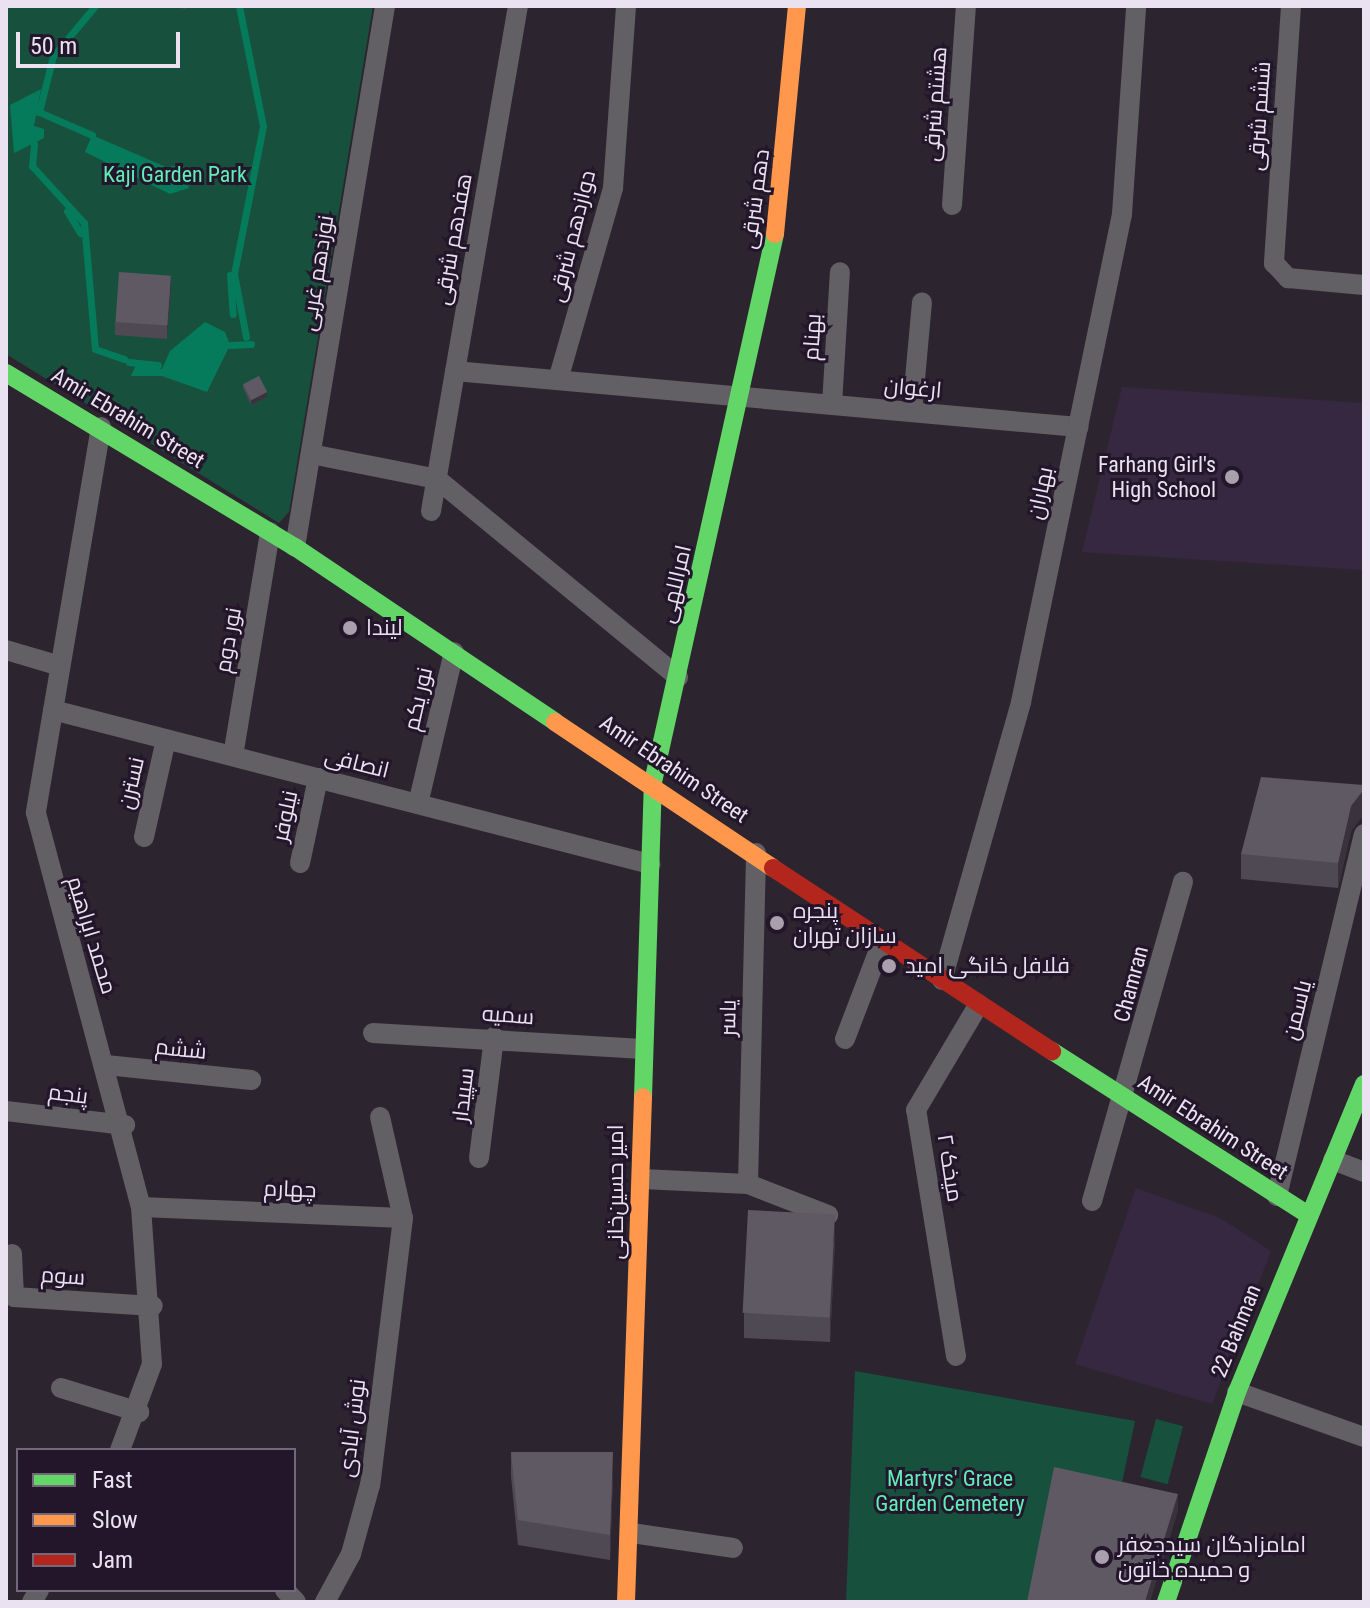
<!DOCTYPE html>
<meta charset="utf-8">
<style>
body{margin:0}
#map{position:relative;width:1370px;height:1608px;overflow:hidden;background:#2c2530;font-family:"Roboto Condensed",Cairo,sans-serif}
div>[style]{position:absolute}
.built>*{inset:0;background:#362840}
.green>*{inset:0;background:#17503d;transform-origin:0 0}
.water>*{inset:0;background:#057b5b}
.stream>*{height:7px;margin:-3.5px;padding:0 3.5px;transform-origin:3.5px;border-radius:3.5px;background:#057b5b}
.street>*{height:20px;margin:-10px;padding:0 10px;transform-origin:10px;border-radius:10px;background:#625f65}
.fast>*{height:18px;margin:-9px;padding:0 9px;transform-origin:9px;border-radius:9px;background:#63d668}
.slow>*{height:18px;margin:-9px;padding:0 9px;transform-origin:9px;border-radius:9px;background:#ff974d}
.jam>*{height:18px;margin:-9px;padding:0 9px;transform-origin:9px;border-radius:9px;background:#b3261e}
.wall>*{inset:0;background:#4f4953}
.shaded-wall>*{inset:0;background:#3a333e}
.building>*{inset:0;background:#5f5964;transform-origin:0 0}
.dots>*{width:22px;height:22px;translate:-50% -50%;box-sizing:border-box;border:4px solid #23162b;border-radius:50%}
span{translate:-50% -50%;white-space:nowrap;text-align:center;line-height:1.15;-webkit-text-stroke:6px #23162b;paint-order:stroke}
.street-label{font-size:22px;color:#eae2f1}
.park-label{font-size:22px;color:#61edb8}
.poi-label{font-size:22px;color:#eae2f1}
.right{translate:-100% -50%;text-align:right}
.left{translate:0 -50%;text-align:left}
.frame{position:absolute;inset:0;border:8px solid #eae2f1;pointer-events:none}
.legend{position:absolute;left:16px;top:1448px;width:280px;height:144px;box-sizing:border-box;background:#23162b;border:2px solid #73687a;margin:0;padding:10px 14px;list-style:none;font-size:24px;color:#eae2f1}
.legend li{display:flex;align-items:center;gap:16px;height:40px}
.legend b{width:40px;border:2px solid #73687a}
.scale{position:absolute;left:16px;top:32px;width:164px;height:36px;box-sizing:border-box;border:4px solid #eae2f1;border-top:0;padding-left:10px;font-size:24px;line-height:28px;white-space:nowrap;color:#eae2f1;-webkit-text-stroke:6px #23162b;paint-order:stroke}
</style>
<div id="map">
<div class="built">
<i style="clip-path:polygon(1122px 387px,1364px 403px,1364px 570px,1082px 552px)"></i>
<i style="clip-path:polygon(1136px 1188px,1220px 1218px,1271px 1251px,1212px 1404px,1075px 1364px)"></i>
</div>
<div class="green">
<i style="clip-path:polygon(6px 6px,373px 6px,289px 512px,279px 523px,6px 354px)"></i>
<i style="clip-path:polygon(855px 1371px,1135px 1421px,1119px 1497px,1029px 1602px,846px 1602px)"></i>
<i style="left:1156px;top:1419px;width:28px;height:60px;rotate:15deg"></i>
</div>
<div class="water">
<i style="clip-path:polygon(41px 89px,34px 126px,44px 129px,44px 138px,14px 153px,10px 105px)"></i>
<i style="clip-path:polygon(92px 135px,166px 167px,183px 165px,189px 188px,170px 194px,85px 152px)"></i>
<i style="clip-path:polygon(205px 322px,225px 332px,230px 345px,207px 392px,162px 376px,131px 376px,136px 365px,162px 369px,170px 351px)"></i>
</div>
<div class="stream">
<i style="left:239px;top:6px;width:122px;rotate:78.7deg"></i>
<i style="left:263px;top:126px;width:151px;rotate:101.1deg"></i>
<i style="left:234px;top:274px;width:64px;rotate:79.2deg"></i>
<i style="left:92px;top:135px;width:58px;rotate:-156.5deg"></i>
<i style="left:39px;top:112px;width:58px;rotate:-76deg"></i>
<i style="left:53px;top:56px;width:65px;rotate:-50deg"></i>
<i style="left:34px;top:144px;width:22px;rotate:95deg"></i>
<i style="left:32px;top:166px;width:77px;rotate:47.6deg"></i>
<i style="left:84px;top:223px;width:126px;rotate:85deg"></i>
<i style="left:95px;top:349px;width:31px;rotate:19deg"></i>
<i style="left:67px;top:211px;width:26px;rotate:59deg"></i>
<i style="left:230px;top:275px;width:39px;rotate:86deg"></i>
<i style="left:230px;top:345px;width:21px;rotate:-3deg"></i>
<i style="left:129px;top:362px;width:29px;rotate:6deg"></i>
</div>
<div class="street">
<i style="left:1291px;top:6px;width:258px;rotate:93.8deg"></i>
<i style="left:1274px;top:263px;width:21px;rotate:47deg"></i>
<i style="left:1288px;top:278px;width:76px;rotate:5.3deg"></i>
<i style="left:952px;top:205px;width:199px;rotate:-86deg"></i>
<i style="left:455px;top:371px;width:626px;rotate:5.14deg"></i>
<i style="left:558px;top:380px;width:200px;rotate:-74deg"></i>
<i style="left:613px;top:188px;width:182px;rotate:-85.9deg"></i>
<i style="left:832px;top:405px;width:133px;rotate:-86.6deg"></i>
<i style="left:912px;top:412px;width:110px;rotate:-84.8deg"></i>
<i style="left:101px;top:427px;width:391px;rotate:99.6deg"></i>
<i style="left:36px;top:813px;width:408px;rotate:75.1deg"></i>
<i style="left:141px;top:1207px;width:157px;rotate:86deg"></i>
<i style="left:152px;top:1364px;width:92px;rotate:110.4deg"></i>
<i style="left:311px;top:454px;width:128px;rotate:11.2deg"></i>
<i style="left:437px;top:479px;width:312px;rotate:39.4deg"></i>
<i style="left:431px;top:511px;width:512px;rotate:-80.23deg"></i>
<i style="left:295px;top:547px;width:548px;rotate:-80.55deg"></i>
<i style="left:6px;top:650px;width:56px;rotate:16.5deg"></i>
<i style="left:53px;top:710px;width:617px;rotate:14.46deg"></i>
<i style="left:233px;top:756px;width:227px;rotate:-80.6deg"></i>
<i style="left:418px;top:804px;width:156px;rotate:-76.7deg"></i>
<i style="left:144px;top:837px;width:100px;rotate:-77.3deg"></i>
<i style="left:300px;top:863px;width:87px;rotate:-78deg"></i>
<i style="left:942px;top:980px;width:289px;rotate:-74.1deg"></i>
<i style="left:1021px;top:702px;width:498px;rotate:-78.3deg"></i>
<i style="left:1122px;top:214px;width:208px;rotate:-86.1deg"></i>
<i style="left:373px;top:1033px;width:266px;rotate:3.4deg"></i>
<i style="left:845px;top:1039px;width:104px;rotate:-69.1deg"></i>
<i style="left:106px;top:1065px;width:146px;rotate:5.9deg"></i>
<i style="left:6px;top:1111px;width:120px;rotate:6.7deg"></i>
<i style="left:380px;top:1117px;width:104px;rotate:77.2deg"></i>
<i style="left:479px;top:1158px;width:122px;rotate:-82.9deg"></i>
<i style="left:1333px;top:1160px;width:33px;rotate:21deg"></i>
<i style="left:642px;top:1179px;width:106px;rotate:2.7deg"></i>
<i style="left:748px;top:1184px;width:86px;rotate:21.2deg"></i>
<i style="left:748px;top:1184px;width:331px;rotate:-88.6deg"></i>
<i style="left:1277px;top:1196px;width:372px;rotate:-76.5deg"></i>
<i style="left:1092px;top:1201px;width:332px;rotate:-74.1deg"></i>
<i style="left:141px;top:1207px;width:262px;rotate:2.4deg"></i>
<i style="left:403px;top:1218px;width:269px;rotate:97deg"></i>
<i style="left:370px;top:1485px;width:72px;rotate:105.4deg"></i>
<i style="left:351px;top:1554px;width:55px;rotate:118.4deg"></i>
<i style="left:12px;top:1254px;width:43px;rotate:87.3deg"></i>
<i style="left:14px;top:1297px;width:139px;rotate:3.7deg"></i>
<i style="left:956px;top:1356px;width:249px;rotate:-99.2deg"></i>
<i style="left:916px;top:1110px;width:123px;rotate:-59.3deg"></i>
<i style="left:61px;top:1388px;width:82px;rotate:17.1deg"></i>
<i style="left:1237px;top:1392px;width:135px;rotate:19.5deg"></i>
<i style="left:632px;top:1533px;width:102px;rotate:8.4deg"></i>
<i style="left:285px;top:1590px;width:16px;rotate:47deg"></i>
<i style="left:32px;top:1602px;width:14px;rotate:-60deg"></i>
</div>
<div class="fast">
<i style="left:6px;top:373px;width:337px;rotate:31.1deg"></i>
<i style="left:295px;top:547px;width:313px;rotate:33.9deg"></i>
<i style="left:1052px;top:1051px;width:304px;rotate:32.6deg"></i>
<i style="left:643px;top:1097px;width:315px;rotate:-88.2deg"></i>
<i style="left:653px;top:782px;width:561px;rotate:-77.45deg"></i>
<i style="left:1166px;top:1602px;width:222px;rotate:-71.3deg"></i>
<i style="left:1237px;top:1392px;width:333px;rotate:-67.6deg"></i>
</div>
<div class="slow">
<i style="left:775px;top:234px;width:229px;rotate:-84.5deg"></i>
<i style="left:555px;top:722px;width:262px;rotate:33.8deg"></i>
<i style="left:626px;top:1602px;width:505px;rotate:-88.07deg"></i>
</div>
<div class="jam">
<i style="left:773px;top:868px;width:334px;rotate:33.3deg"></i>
</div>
<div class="wall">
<i style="clip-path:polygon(168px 6px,186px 6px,186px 9px)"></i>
<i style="clip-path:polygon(171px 289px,167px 339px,115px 335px,115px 322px)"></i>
<i style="clip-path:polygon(243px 384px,267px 397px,251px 405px,243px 388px)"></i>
<i style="clip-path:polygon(1364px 785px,1364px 814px,1351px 831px,1338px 888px,1241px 879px,1241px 854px)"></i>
<i style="clip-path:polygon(835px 1240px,830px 1342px,744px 1338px,744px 1313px)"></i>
<i style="clip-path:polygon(511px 1452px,613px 1477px,610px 1560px,518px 1545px,511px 1477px)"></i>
</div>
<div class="shaded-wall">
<i style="clip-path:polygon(171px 276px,171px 289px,167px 339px,167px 326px)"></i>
<i style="clip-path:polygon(267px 392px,267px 397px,251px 405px,251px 400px)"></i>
<i style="clip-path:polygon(1364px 789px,1364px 814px,1351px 831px,1338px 888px,1338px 863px,1351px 806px)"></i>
<i style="clip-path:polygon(835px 1215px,835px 1240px,830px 1342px,830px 1317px)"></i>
<i style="clip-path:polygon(613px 1452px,613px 1477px,610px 1560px,610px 1535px)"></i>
<i style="clip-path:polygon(1178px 1494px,1178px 1511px,1150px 1602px,1145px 1602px)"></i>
</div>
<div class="building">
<i style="left:119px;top:272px;width:52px;height:50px;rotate:4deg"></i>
<i style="left:259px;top:376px;width:18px;height:18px;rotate:63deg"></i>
<i style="clip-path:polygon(1261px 777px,1364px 785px,1364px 789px,1351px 806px,1338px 863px,1241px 854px)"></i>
<i style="left:748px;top:1210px;width:87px;height:103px;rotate:3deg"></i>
<i style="clip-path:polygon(511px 1452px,613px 1452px,610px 1535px,518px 1520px)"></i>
<i style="clip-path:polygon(1054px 1467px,1178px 1494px,1145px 1602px,1027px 1602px)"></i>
</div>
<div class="dots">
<i style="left:1232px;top:477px;background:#a8a0ad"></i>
<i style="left:350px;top:628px;background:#a8a0ad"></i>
<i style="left:777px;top:923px;background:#a8a0ad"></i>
<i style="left:889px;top:966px;background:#a8a0ad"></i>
<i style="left:1102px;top:1557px;background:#a8a0ad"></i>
</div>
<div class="street-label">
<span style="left:935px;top:104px;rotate:-86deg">هشتم شرقی</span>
<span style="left:1259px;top:116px;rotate:-86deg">ششم شرقی</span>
<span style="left:755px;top:199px;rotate:-82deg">دهم شرقی</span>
<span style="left:572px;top:236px;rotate:-76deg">دوازدهم شرقی</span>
<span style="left:453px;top:239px;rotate:-80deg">هفدهم شرقی</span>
<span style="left:317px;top:273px;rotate:-81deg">نوزدهم غربی</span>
<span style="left:812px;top:337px;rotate:-87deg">بهنام</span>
<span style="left:913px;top:388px;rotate:5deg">ارغوان</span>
<span style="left:128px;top:418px;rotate:31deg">Amir Ebrahim Street</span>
<span style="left:1040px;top:493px;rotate:-78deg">بهاران</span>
<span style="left:675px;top:584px;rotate:-77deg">امراللهی</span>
<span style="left:228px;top:640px;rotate:-80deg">نور دوم</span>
<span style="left:418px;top:699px;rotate:-77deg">نور یکم</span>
<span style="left:357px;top:763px;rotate:14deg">انصافی</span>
<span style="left:674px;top:769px;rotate:34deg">Amir Ebrahim Street</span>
<span style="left:131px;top:783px;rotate:-77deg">نسترن</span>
<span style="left:285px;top:816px;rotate:-78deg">نیلوفر</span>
<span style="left:92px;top:935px;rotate:73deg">محمد ابراهیم</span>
<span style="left:1131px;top:984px;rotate:-75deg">Chamran</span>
<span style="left:1297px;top:1010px;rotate:-76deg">یاسمن</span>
<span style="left:508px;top:1015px;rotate:4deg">سمیه</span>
<span style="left:728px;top:1018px;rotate:-89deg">یاسر</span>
<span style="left:181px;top:1049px;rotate:6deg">ششم</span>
<span style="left:68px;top:1094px;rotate:7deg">پنجم</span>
<span style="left:463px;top:1095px;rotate:-83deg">سپیدار</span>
<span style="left:1213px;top:1127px;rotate:33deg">Amir Ebrahim Street</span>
<span style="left:950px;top:1168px;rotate:81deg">میخک ۲</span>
<span style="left:290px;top:1189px;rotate:2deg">چهارم</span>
<span style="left:616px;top:1192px;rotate:-90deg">امیر حسین‌خانی</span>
<span style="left:63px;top:1276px;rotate:4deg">سوم</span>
<span style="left:1236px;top:1331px;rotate:-68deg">22 Bahman</span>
<span style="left:352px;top:1428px;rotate:-83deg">نوش آبادی</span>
</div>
<div class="park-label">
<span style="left:175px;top:175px">Kaji Garden Park</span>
<span style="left:950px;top:1491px">Martyrs' Grace<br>Garden Cemetery</span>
</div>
<div class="poi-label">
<span class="right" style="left:1216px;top:477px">Farhang Girl's<br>High School</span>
<span class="left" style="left:366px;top:628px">لیندا</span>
<span class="left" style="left:793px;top:923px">پنجره<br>سازان تهران</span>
<span class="left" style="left:905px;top:966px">فلافل خانگی امید</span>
<span class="left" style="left:1118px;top:1557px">امامزادگان سیدجعفر<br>و حمیده خاتون</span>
</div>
<div class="frame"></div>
<ul class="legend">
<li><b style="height:10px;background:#63d668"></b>Fast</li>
<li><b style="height:10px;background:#ff974d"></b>Slow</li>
<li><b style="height:10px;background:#b3261e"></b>Jam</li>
</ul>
<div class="scale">50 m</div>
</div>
